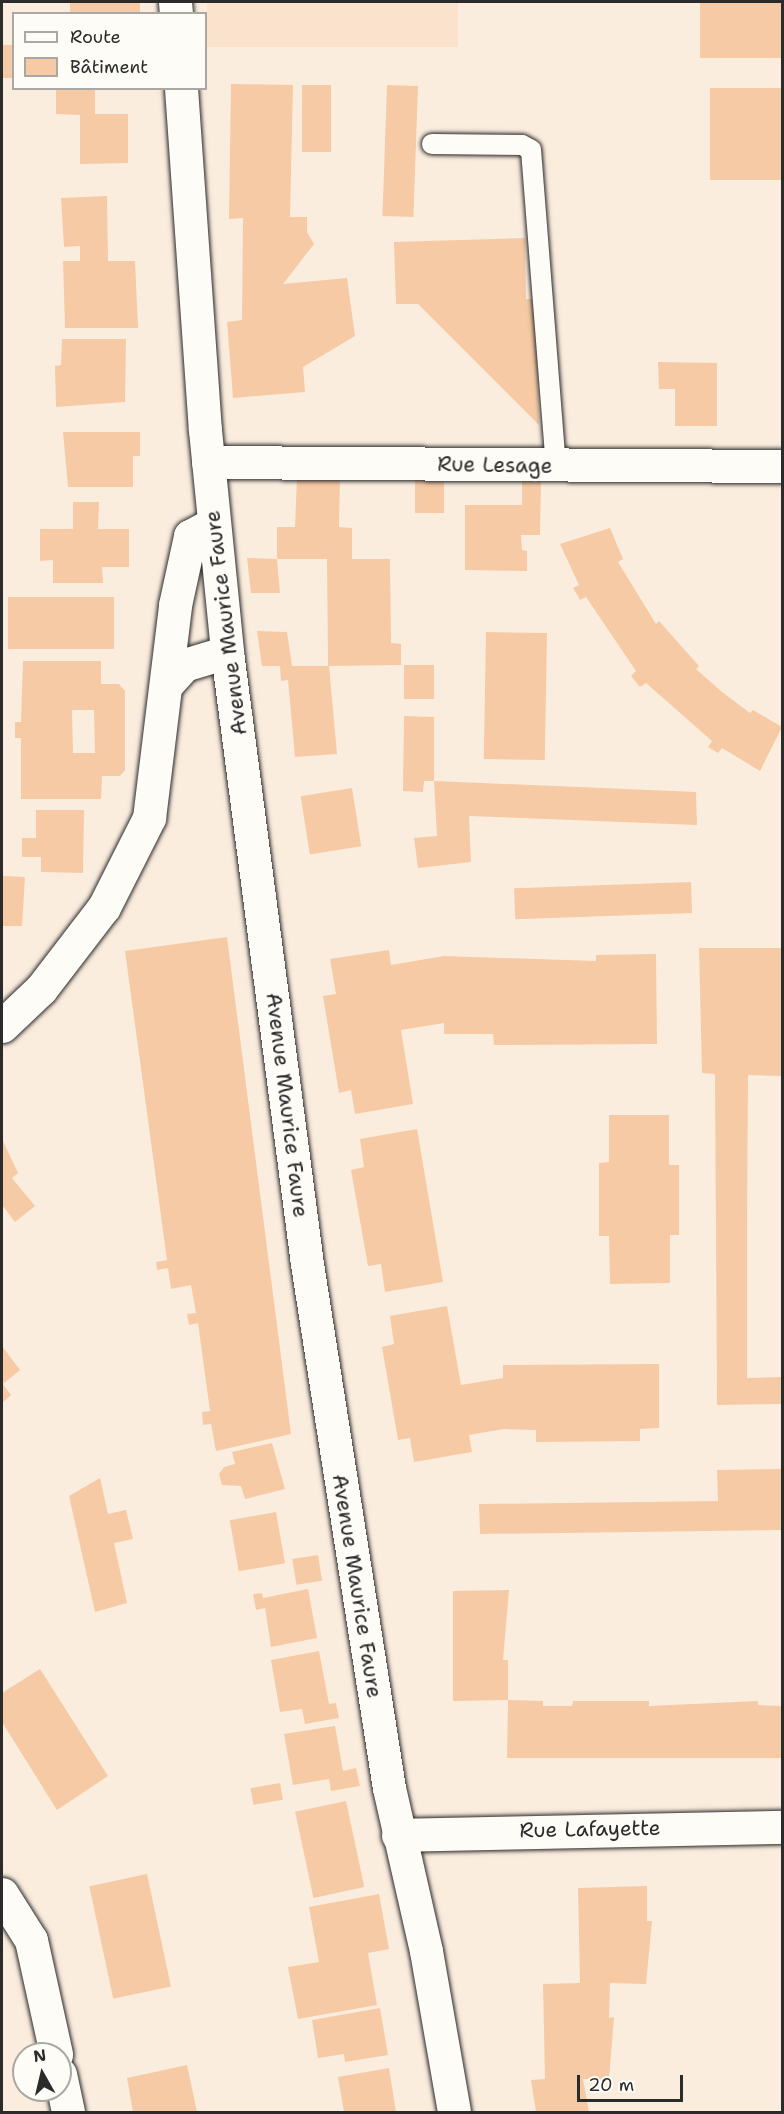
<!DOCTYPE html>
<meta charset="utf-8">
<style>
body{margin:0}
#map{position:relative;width:784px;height:2114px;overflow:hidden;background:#fbedde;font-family:"Shantell Sans",sans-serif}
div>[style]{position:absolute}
.built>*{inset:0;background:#fae2cd;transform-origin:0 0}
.building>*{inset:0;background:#f6caa5;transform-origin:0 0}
.roads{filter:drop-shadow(0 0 2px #2b2b2b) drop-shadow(0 0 2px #2b2b2b)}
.lane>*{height:20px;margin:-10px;padding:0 10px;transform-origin:10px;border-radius:10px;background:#fdfcf7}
.street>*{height:33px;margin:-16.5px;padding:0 16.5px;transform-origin:16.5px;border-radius:16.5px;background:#fdfcf7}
.secondary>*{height:33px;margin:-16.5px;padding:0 16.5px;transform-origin:16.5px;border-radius:16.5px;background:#fdfcf7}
span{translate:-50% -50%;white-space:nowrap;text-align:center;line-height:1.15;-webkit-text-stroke:4.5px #fdfcf7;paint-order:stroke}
.street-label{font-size:21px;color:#2b2b2b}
.frame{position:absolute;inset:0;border:3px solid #2b2b2b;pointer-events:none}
.legend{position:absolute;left:12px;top:12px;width:195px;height:78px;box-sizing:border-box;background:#fdfcf7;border:2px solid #a9a8a5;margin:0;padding:8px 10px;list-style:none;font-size:18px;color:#2b2b2b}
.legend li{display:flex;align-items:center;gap:12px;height:30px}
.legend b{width:30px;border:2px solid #a9a8a5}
.north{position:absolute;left:12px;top:2042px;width:60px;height:60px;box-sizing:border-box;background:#fdfcf7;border:2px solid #a9a8a5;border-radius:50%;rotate:352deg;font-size:16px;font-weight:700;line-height:24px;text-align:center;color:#2b2b2b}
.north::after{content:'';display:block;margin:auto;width:21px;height:27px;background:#2b2b2b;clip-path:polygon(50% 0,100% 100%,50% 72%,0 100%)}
.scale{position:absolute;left:577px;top:2075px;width:106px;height:27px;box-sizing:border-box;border:3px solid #2b2b2b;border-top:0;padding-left:8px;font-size:18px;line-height:21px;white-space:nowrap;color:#2b2b2b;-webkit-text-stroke:4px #fdfcf7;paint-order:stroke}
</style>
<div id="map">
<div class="built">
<i style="left:207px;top:2px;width:251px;height:45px"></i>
</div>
<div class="building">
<i style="left:70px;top:2px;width:70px;height:12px"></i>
<i style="left:700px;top:2px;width:82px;height:56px"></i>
<i style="left:2px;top:45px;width:12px;height:33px"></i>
<i style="clip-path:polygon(231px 84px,293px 85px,290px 217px,307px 217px,307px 232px,314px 244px,283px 284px,347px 278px,355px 336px,303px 367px,305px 392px,233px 398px,227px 322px,242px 320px,243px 218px,229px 219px)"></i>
<i style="left:302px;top:85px;width:29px;height:67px"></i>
<i style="left:387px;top:85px;width:31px;height:131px;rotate:2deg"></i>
<i style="clip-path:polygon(56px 88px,95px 88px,95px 114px,128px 114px,128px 163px,80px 164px,80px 115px,56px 114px)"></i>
<i style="left:710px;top:88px;width:72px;height:92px"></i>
<i style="clip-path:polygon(107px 196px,108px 261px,135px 261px,138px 328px,65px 328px,63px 261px,80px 261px,80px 246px,64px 247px,61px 198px)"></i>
<i style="clip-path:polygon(525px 238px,526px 299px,535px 299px,539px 425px,418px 304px,396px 304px,394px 242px)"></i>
<i style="clip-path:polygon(62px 339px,126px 339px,125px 402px,56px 407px,55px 366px,61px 365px)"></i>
<i style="clip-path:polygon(658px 362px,717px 363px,717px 426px,675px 426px,675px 389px,659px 389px)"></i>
<i style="clip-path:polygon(63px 432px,140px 432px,140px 456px,133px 456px,133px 487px,68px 487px)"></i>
<i style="clip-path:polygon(297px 478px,340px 479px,339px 527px,352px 528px,352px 559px,390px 559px,391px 643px,401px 644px,401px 665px,328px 666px,327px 559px,277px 559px,277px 527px,295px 527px)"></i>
<i style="left:415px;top:480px;width:29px;height:33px"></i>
<i style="clip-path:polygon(522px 480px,541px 480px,540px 535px,521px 535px,522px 550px,527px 551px,527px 571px,465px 570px,465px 505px,522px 505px)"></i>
<i style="clip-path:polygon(73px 502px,99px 502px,98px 529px,129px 529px,129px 567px,102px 567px,103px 583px,53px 583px,53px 560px,40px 561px,40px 529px,73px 529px)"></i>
<i style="clip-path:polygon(610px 528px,623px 559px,618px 562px,656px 624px,659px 621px,699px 666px,696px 669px,722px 692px,750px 713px,753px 710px,782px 727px,760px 771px,722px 748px,718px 753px,708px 747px,712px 741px,646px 683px,640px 687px,631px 676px,636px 671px,586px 597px,580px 600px,573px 588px,579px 585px,560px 544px)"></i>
<i style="clip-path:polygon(247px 558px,277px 559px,280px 593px,251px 593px)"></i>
<i style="left:8px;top:597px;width:106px;height:52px"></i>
<i style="clip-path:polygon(257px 631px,287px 632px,292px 666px,329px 666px,337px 754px,295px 757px,288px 680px,281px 681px,280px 666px,262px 666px)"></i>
<i style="left:486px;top:632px;width:61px;height:127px;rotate:1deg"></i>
<i style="clip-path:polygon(evenodd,23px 661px,101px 661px,101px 684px,119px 684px,125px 691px,125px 770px,120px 776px,102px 776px,101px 799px,21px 799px,21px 738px,15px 738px,15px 722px,21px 722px,23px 661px,72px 710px,94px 710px,95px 753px,73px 753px,72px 710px)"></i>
<i style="left:404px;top:665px;width:30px;height:34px"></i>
<i style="clip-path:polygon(404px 716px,434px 717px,434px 781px,424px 781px,423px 792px,403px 791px)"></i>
<i style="clip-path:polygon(434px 781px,696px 792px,697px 825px,469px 816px,471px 862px,418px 868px,414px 838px,437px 836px)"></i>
<i style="left:352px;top:788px;width:59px;height:52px;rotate:81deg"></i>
<i style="clip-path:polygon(36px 810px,84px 810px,83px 873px,41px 872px,41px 857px,22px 857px,22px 838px,36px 838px)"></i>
<i style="clip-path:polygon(2px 876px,25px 877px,22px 926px,2px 926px)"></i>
<i style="left:691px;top:882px;width:31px;height:177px;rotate:88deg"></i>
<i style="clip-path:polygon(227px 937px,291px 1434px,216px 1451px,211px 1424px,203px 1425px,202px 1412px,210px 1411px,198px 1323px,189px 1325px,187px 1314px,196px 1313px,191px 1285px,171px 1289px,168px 1268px,157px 1270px,156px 1262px,167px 1260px,125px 951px)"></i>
<i style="clip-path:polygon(699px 948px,782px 948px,782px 1076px,748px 1075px,747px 1224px,747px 1378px,782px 1377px,782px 1404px,717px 1405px,715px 1074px,702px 1073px)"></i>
<i style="clip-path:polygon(389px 950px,391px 965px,444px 956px,596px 961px,596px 955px,656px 954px,657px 1044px,494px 1045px,493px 1034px,444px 1034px,444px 1023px,401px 1030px,413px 1104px,355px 1114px,351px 1090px,339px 1093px,323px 996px,336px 994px,330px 959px)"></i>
<i style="clip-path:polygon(609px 1115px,669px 1115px,669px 1165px,679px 1165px,679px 1235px,670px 1235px,670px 1283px,610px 1284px,609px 1236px,599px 1236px,599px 1163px,609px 1162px)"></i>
<i style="clip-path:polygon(417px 1129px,443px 1282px,385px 1292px,381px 1264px,368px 1266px,351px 1170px,364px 1167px,360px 1139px)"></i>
<i style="clip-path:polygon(2px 1139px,18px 1173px,12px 1178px,35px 1206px,15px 1222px,2px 1205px)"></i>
<i style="clip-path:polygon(447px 1306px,461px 1385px,503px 1378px,503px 1365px,659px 1364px,659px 1428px,640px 1429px,640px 1441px,536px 1442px,536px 1430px,504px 1429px,469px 1435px,472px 1452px,414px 1462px,410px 1438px,398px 1440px,382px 1347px,394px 1344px,390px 1316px)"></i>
<i style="clip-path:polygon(2px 1346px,20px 1370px,3px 1384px,11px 1395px,2px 1403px)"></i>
<i style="clip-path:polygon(272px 1443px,285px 1489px,245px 1499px,241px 1486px,222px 1485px,219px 1474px,224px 1467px,235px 1464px,232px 1452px)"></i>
<i style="clip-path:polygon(782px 1469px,782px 1530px,480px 1534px,479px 1504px,718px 1501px,717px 1470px)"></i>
<i style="clip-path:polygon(100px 1478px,108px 1514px,126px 1510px,133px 1539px,114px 1543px,127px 1603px,95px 1612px,69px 1496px)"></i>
<i style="left:276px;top:1512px;width:52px;height:47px;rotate:80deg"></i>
<i style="left:318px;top:1555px;width:26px;height:26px;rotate:81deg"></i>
<i style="clip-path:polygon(308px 1589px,317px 1638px,271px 1647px,265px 1608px,256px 1610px,253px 1594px,262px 1593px,263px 1598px)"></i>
<i style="clip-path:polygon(509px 1590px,503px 1660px,508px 1660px,508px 1700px,453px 1701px,453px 1591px)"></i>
<i style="clip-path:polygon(319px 1651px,329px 1704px,336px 1703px,339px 1718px,305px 1724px,302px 1709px,280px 1712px,271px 1660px)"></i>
<i style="clip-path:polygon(40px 1669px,108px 1776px,57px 1810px,2px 1722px,2px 1693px)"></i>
<i style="clip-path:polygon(508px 1700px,543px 1701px,543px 1706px,572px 1706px,573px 1701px,649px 1701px,649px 1706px,758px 1701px,758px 1705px,782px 1706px,782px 1758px,507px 1758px)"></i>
<i style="clip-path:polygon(335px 1726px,343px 1771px,356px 1768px,360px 1786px,331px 1791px,329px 1779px,293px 1785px,284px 1734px)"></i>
<i style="left:280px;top:1783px;width:17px;height:30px;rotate:80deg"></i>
<i style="left:346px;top:1801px;width:88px;height:52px;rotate:78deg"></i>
<i style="left:147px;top:1874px;width:115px;height:59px;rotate:78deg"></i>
<i style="clip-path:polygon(647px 1886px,647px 1921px,652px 1921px,646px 1984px,610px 1983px,609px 2018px,614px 2017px,609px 2079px,583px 2079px,589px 2112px,536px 2112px,531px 2080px,545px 2079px,543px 1984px,580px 1983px,578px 1888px)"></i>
<i style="clip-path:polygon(379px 1894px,389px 1949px,368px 1953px,377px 2005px,298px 2019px,288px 1967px,319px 1962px,309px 1907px)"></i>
<i style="clip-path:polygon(380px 2008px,388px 2055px,345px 2062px,344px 2054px,318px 2058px,312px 2020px)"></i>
<i style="clip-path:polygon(187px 2065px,197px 2112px,133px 2112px,127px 2078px)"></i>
<i style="clip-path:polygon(389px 2068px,396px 2112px,344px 2112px,338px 2077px)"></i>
</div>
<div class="roads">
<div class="lane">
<i style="left:432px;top:144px;width:90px;rotate:0.6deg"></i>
<i style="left:522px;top:145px;width:10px;rotate:29deg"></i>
<i style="left:531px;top:150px;width:316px;rotate:85.5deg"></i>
</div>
<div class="street">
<i style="left:208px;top:462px;width:574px;rotate:0.4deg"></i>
<i style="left:2px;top:1894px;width:54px;rotate:57.8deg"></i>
<i style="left:31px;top:1940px;width:117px;rotate:77.6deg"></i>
<i style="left:60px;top:2074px;width:39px;rotate:78deg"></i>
</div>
<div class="secondary">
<i style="left:175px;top:2px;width:12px;rotate:85deg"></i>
<i style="left:181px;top:88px;width:343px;rotate:86deg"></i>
<i style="left:205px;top:430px;width:223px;rotate:84.3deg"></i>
<i style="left:227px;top:652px;width:617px;rotate:82.55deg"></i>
<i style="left:307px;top:1264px;width:530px;rotate:81.11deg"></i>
<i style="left:389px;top:1788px;width:167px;rotate:77.2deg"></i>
<i style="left:426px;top:1951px;width:163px;rotate:80.1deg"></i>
<i style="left:168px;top:683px;width:24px;rotate:-48deg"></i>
<i style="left:184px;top:665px;width:45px;rotate:-16.8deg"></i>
<i style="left:2px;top:1026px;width:54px;rotate:-43.5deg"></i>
<i style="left:41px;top:989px;width:103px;rotate:-52.5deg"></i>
<i style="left:104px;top:907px;width:100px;rotate:-63.2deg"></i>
<i style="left:149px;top:818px;width:215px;rotate:-83deg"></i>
<i style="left:175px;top:605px;width:71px;rotate:-77.7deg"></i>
<i style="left:190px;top:536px;width:27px;rotate:-28deg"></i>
<i style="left:398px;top:1835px;width:384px;rotate:-1.2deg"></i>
</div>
</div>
<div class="street-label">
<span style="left:495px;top:465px;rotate:1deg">Rue Lesage</span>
<span style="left:226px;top:623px;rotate:-97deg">Avenue Maurice Faure</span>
<span style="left:287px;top:1105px;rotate:83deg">Avenue Maurice Faure</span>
<span style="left:357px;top:1586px;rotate:81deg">Avenue Maurice Faure</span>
<span style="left:590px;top:1829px;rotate:-1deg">Rue Lafayette</span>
</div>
<div class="frame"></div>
<ul class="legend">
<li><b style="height:8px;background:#fdfcf7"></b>Route</li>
<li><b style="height:16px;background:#f6caa5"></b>Bâtiment</li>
</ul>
<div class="north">N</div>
<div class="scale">20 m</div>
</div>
